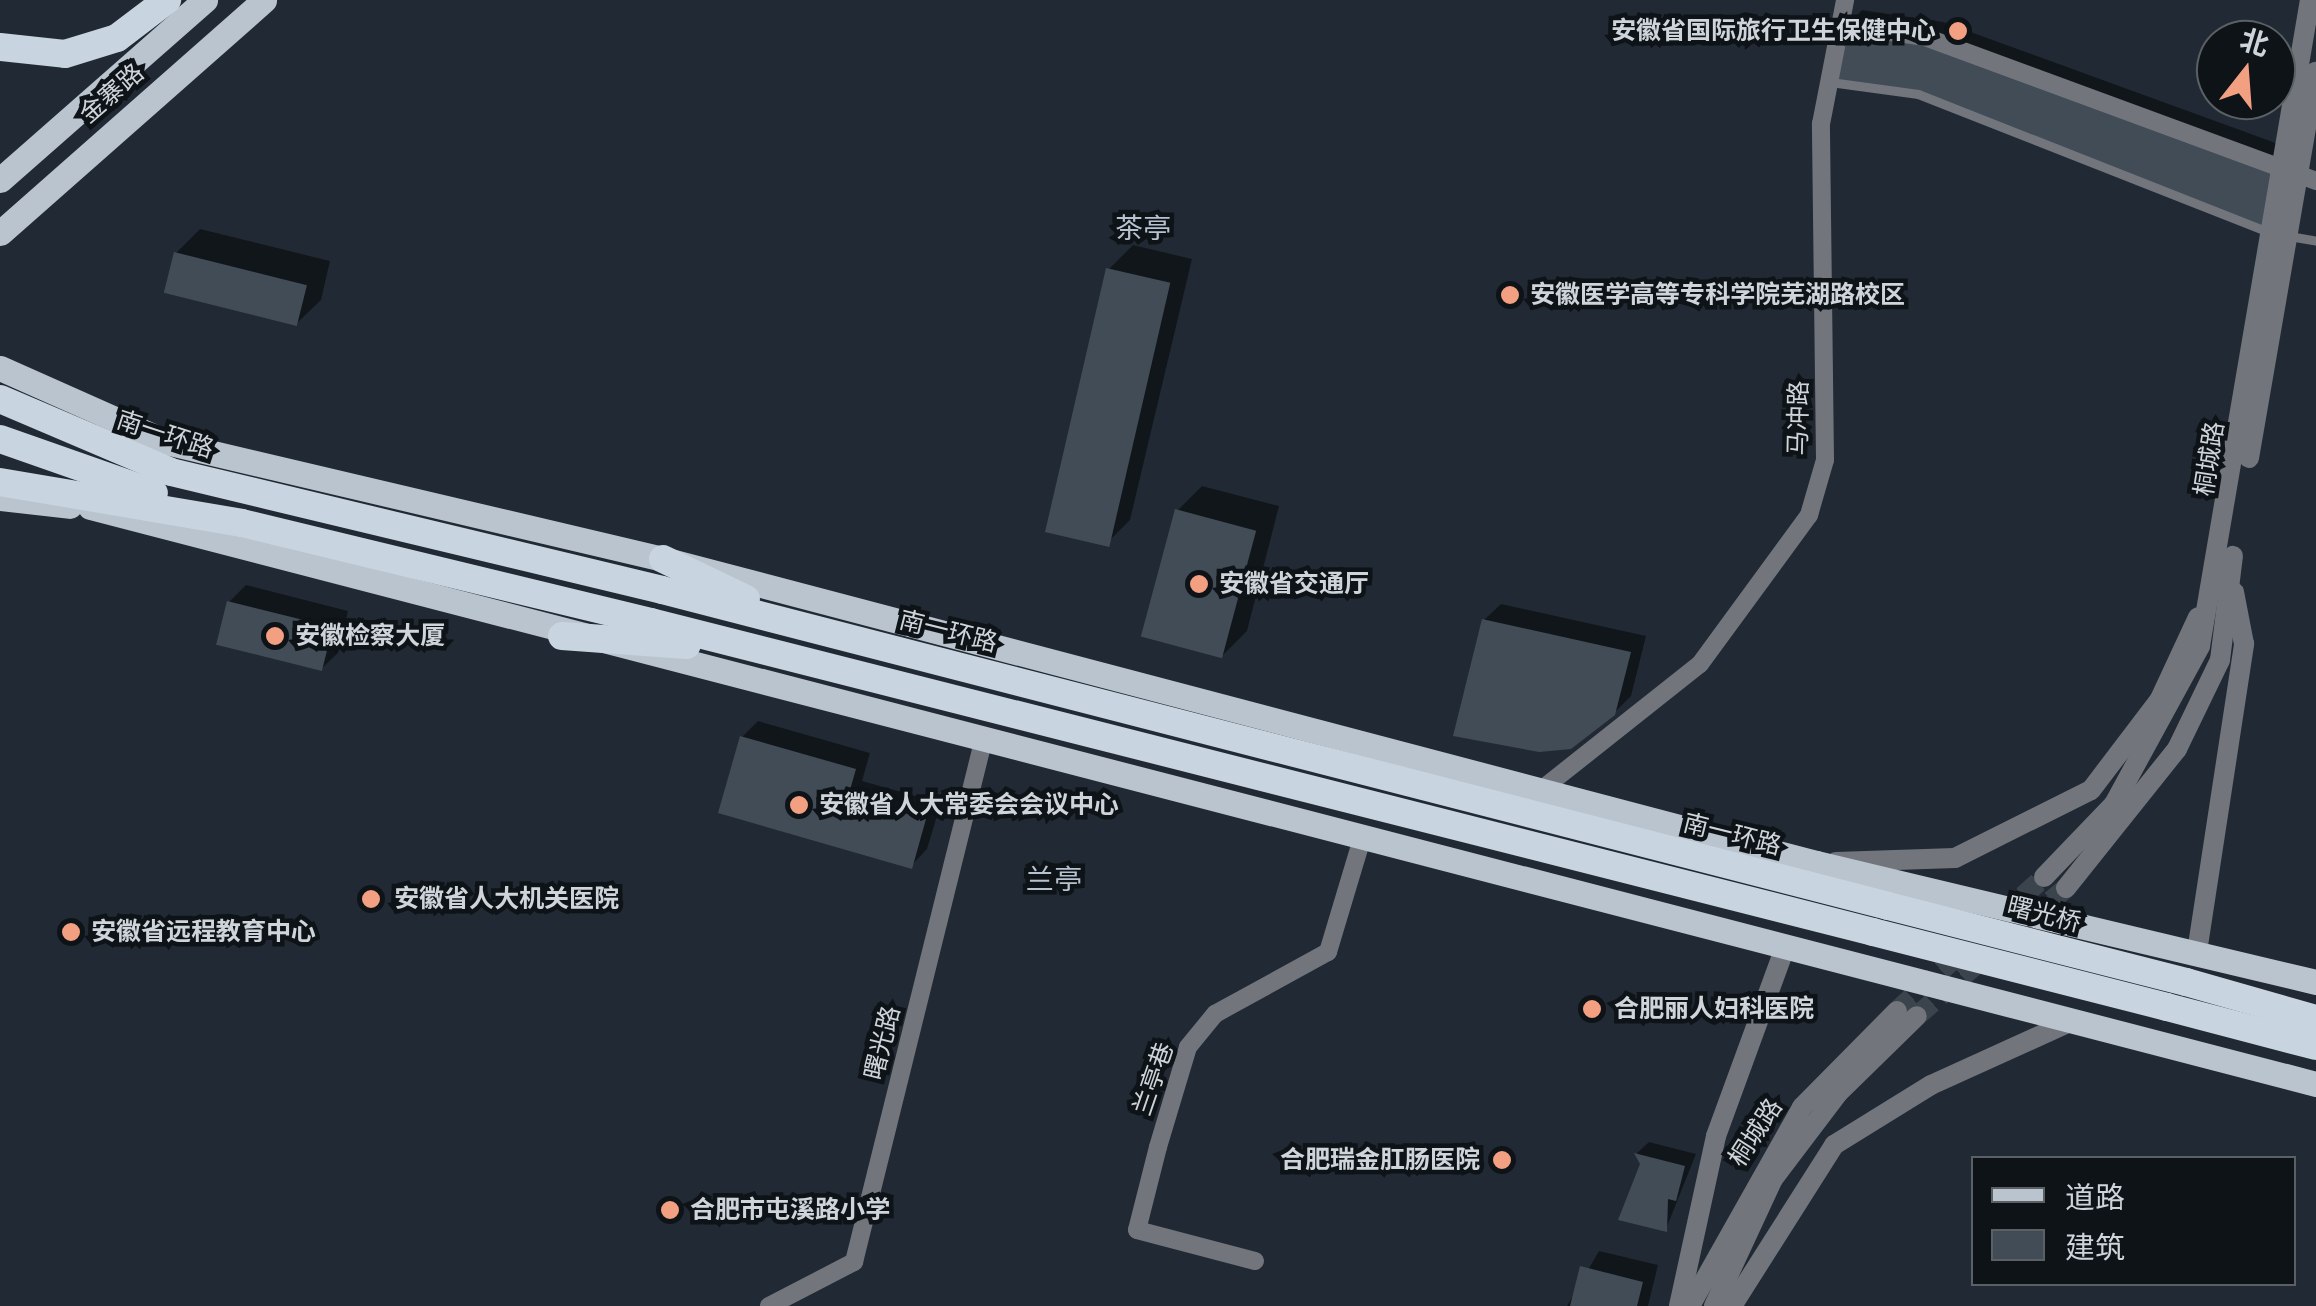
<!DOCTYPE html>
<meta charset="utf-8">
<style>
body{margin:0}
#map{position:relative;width:2316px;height:1306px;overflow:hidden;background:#212a34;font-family:Bitter,"Noto Sans SC",serif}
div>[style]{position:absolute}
.shadow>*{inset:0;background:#0007}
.building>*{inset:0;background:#424c57;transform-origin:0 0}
.tertiary-tunnel>*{height:20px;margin-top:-10px;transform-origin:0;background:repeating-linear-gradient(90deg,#3b444d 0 20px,transparent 0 30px)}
.service>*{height:9px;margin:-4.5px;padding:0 4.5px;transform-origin:4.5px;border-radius:4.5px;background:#72767c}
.minor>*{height:18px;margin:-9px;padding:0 9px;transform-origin:9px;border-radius:9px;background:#72767c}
.tertiary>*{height:20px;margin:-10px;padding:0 10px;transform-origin:10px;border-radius:10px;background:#72767c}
.primary>*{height:25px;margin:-12.5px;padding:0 12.5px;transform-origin:12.5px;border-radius:12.5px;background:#bac4cf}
.trunk>*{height:28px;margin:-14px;padding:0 14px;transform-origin:14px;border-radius:14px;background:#c8d4e0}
.trunk-bridge>*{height:28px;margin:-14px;padding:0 14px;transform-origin:14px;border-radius:14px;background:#c8d4e0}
.dots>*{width:28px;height:28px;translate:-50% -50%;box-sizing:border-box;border:5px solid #0e1317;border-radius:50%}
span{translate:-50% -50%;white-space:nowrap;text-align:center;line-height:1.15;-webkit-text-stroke:9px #0e1317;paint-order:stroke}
.poi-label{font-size:25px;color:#ced4da;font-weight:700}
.right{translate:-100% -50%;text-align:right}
.left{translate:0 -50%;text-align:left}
.street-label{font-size:25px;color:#ced4da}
.neighbourhood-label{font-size:28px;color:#b6c2cf}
.legend{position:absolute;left:1971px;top:1156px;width:325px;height:130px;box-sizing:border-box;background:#0e1317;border:2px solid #5b6065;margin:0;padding:12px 18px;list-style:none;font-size:30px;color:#ced4da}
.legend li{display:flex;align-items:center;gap:20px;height:50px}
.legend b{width:50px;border:2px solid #5b6065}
.north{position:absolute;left:2196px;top:20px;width:100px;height:100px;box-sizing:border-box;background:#0e1317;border:2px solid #5b6065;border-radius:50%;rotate:17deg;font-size:28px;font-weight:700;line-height:40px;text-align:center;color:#ced4da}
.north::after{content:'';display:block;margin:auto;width:35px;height:45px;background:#f39f82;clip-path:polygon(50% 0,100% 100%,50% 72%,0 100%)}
</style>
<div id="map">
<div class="shadow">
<i style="clip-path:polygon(1862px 10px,1943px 22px,2295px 150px,2270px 229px,1846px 26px)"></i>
<i style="clip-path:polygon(200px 229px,330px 261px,321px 300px,296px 324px,176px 253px)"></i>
<i style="clip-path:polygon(1133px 245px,1192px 259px,1130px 520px,1105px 545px,1109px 269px)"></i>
<i style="clip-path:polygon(1202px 486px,1279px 506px,1247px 631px,1223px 655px,1177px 511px)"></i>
<i style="clip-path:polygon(246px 585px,348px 611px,338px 653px,321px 669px,229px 602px)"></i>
<i style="clip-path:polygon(1501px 604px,1646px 636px,1631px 696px,1614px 713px,1484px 620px)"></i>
<i style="clip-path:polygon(758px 721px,870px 753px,862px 781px,941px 803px,927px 849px,911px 866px,742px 737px)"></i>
<i style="clip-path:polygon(1649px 1142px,1696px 1154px,1666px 1229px,1637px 1153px)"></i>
<i style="clip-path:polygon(1599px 1251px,1658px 1265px,1648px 1306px,1567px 1306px)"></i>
</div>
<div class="building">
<i style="clip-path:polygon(1843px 25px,1925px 37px,2280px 166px,2270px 232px,1918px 94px,1830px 82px)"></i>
<i style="left:174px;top:252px;width:137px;height:42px;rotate:14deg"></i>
<i style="left:1106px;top:268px;width:66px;height:271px;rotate:13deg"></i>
<i style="left:1175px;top:509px;width:84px;height:132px;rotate:15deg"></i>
<i style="left:227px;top:601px;width:109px;height:45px;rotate:14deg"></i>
<i style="clip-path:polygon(1482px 619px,1631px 652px,1615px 715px,1571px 749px,1539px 752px,1453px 736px)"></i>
<i style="clip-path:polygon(740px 736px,856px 769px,848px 797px,926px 819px,912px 869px,718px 813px)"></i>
<i style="clip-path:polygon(1634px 1153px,1685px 1166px,1676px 1201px,1668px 1199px,1667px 1232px,1618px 1220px,1640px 1164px)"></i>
<i style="clip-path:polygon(1580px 1266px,1643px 1282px,1637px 1306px,1570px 1306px)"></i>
</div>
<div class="tertiary-tunnel">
<i style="left:2001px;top:916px;width:58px;rotate:-42.2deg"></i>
<i style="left:2028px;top:920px;width:50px;rotate:-40.1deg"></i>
<i style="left:1897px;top:1011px;width:92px;rotate:-42.4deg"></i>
<i style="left:1917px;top:1016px;width:93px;rotate:-41.1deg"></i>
</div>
<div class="service">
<i style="left:1830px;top:82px;width:89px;rotate:7.8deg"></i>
<i style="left:1918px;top:94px;width:377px;rotate:21.5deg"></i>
<i style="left:2289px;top:236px;width:27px;rotate:10deg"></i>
</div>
<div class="minor">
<i style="left:1843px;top:25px;width:83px;rotate:8.3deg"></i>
<i style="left:1925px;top:37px;width:417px;rotate:20.2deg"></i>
<i style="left:1546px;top:786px;width:196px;rotate:-38.4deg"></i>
<i style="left:1700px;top:664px;width:185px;rotate:-53.8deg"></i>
<i style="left:1809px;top:515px;width:57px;rotate:-73.8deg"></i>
<i style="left:1825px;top:460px;width:336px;rotate:-90.7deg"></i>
<i style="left:1821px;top:124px;width:126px;rotate:-79deg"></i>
<i style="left:1255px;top:1261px;width:122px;rotate:-165.3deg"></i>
<i style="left:1137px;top:1230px;width:86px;rotate:-75.8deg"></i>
<i style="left:1158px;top:1147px;width:104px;rotate:-73.3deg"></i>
<i style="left:1188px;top:1047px;width:43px;rotate:-50.7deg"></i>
<i style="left:1215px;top:1014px;width:129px;rotate:-28.8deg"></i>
<i style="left:1328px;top:952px;width:118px;rotate:-73.3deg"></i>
<i style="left:769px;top:1306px;width:96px;rotate:-27.4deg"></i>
<i style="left:854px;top:1262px;width:536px;rotate:-76.07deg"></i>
</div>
<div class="tertiary">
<i style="left:2249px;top:458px;width:392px;rotate:-80.2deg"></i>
<i style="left:1836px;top:862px;width:119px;rotate:-1.9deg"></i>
<i style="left:1955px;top:858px;width:152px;rotate:-26.6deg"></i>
<i style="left:2091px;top:790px;width:114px;rotate:-52.8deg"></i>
<i style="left:2160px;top:699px;width:90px;rotate:-65.1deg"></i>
<i style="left:2044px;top:877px;width:101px;rotate:-46.2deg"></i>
<i style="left:2114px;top:804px;width:180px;rotate:-61.4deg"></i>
<i style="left:2200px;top:646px;width:655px;rotate:-80.34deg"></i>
<i style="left:2066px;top:888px;width:178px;rotate:-51.4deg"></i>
<i style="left:2177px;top:749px;width:99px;rotate:-64.2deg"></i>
<i style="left:2220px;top:660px;width:105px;rotate:-82.9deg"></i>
<i style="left:2197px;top:952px;width:312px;rotate:-81.3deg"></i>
<i style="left:2244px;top:644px;width:53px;rotate:-100.9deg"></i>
<i style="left:1679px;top:1306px;width:174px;rotate:-77.7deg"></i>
<i style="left:1716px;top:1136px;width:201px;rotate:-69.9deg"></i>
<i style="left:1690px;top:1306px;width:228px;rotate:-60.6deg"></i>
<i style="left:1802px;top:1107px;width:135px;rotate:-45.3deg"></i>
<i style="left:1714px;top:1306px;width:140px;rotate:-65.1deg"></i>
<i style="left:1773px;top:1179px;width:108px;rotate:-52.9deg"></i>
<i style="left:1838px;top:1093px;width:110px;rotate:-44.3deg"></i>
<i style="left:1732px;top:1306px;width:191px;rotate:-57.6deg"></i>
<i style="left:1834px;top:1145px;width:114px;rotate:-31.7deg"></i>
<i style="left:1931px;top:1085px;width:155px;rotate:-24.4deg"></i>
</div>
<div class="primary">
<i style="left:0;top:180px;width:273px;rotate:-41.3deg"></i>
<i style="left:0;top:233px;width:352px;rotate:-41.4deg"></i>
<i style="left:0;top:368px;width:182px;rotate:24deg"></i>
<i style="left:166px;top:442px;width:511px;rotate:13.25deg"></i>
<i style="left:663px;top:559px;width:1192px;rotate:14.77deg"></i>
<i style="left:1816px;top:863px;width:514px;rotate:13.39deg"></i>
<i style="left:0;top:498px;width:70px;rotate:6.5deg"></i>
<i style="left:90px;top:507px;width:2300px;rotate:14.53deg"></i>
</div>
<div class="trunk">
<i style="left:663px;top:559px;width:92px;rotate:25.7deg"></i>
<i style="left:662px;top:590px;width:1266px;rotate:14.45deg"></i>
<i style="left:651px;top:622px;width:1261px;rotate:14.23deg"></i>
<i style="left:562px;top:636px;width:125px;rotate:4.1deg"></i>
<i style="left:2186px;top:982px;width:135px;rotate:15.9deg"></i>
<i style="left:2167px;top:1007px;width:154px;rotate:14.7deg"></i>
</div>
<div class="trunk-bridge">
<i style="left:0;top:47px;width:65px;rotate:6.1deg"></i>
<i style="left:65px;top:54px;width:54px;rotate:-17.1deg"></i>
<i style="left:117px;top:38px;width:63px;rotate:-37.2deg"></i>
<i style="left:0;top:399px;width:186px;rotate:23.1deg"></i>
<i style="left:171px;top:472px;width:505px;rotate:13.51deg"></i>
<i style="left:0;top:439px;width:163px;rotate:19.3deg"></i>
<i style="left:0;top:482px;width:245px;rotate:9.6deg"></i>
<i style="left:242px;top:523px;width:421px;rotate:13.6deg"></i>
<i style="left:1888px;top:906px;width:308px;rotate:14.3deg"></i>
<i style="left:1873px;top:932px;width:303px;rotate:14.3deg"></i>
</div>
<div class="dots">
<i style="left:1958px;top:31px;background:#f39f82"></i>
<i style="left:1510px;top:295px;background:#f39f82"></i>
<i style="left:1199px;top:584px;background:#f39f82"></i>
<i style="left:275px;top:636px;background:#f39f82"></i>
<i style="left:799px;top:805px;background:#f39f82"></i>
<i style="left:371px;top:899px;background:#f39f82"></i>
<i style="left:71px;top:932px;background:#f39f82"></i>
<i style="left:1592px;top:1009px;background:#f39f82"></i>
<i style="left:1502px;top:1160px;background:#f39f82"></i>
<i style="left:670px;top:1210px;background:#f39f82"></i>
</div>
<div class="poi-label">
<span class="right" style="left:1936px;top:31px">安徽省国际旅行卫生保健中心</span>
<span class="left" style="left:1530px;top:295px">安徽医学高等专科学院芜湖路校区</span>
<span class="left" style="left:1219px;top:584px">安徽省交通厅</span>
<span class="left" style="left:295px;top:636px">安徽检察大厦</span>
<span class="left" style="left:819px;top:805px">安徽省人大常委会会议中心</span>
<span class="left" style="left:394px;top:899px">安徽省人大机关医院</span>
<span class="left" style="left:91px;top:932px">安徽省远程教育中心</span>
<span class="left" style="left:1614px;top:1009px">合肥丽人妇科医院</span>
<span class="right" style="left:1480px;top:1160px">合肥瑞金肛肠医院</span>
<span class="left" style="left:690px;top:1210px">合肥市屯溪路小学</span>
</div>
<div class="street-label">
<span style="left:112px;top:94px;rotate:-41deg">金寨路</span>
<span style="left:1799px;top:418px;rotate:-89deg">马冲路</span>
<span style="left:165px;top:435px;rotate:18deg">南一环路</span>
<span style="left:2210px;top:459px;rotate:-81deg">桐城路</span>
<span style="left:948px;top:632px;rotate:14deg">南一环路</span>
<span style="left:1732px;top:835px;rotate:14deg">南一环路</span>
<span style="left:2044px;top:915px;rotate:14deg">曙光桥</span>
<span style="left:883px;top:1043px;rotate:-76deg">曙光路</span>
<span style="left:1154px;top:1079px;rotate:-71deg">兰亭巷</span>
<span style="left:1756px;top:1133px;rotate:-57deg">桐城路</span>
</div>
<div class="neighbourhood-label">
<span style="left:1143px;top:229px">茶亭</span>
<span style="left:1054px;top:880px">兰亭</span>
</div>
<ul class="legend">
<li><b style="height:12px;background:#bac4cf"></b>道路</li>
<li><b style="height:28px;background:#424c57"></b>建筑</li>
</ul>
<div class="north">北</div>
</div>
